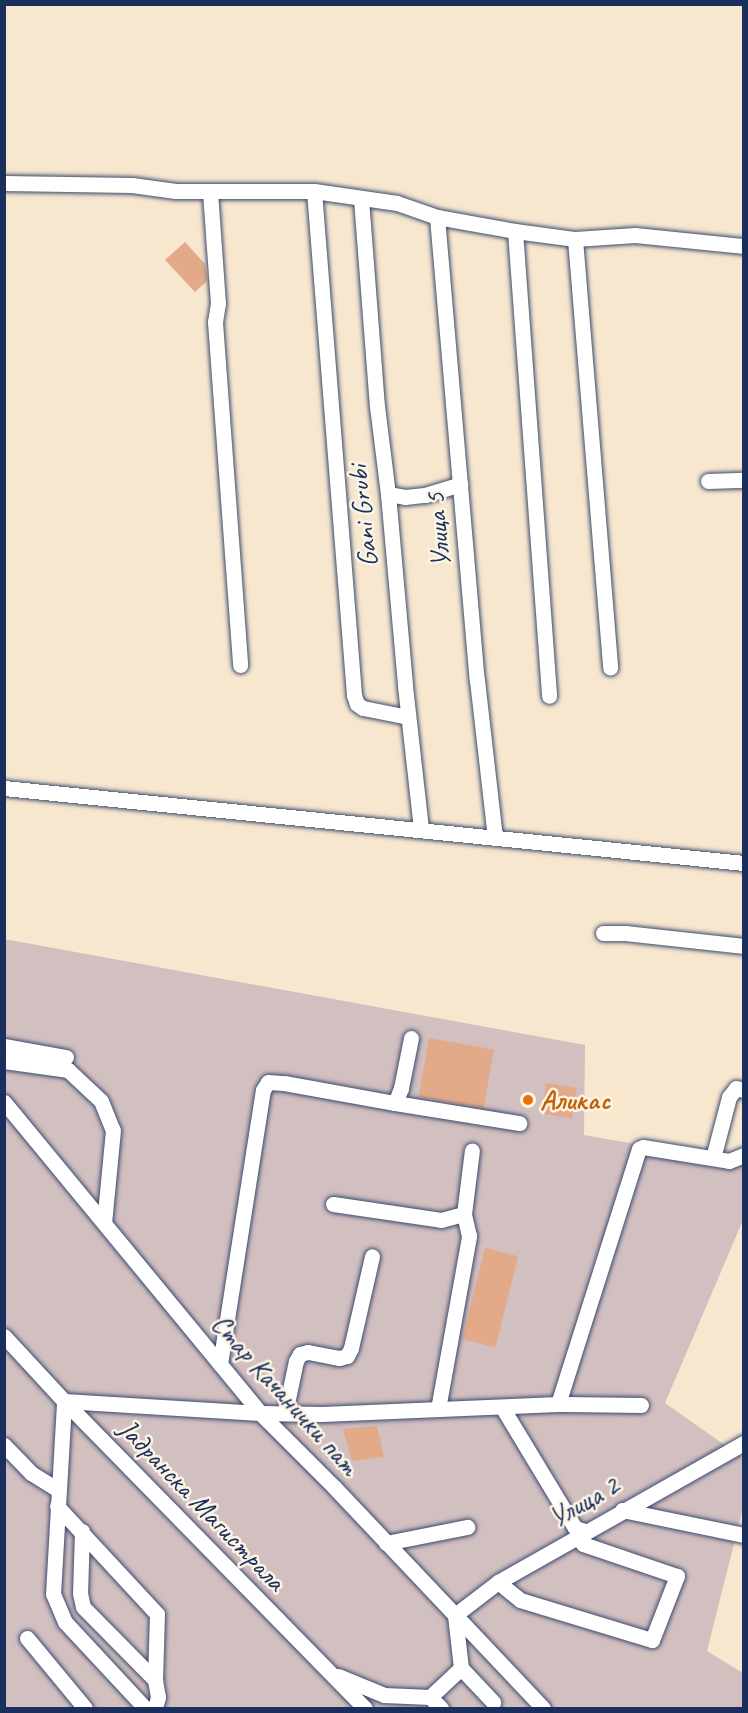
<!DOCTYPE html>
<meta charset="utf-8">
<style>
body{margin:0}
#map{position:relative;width:748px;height:1713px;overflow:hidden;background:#f7e7cf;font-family:Caveat,sans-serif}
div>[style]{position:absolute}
.industrial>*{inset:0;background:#d2bfc0}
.building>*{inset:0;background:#e2aa89;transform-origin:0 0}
.roads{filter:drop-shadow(0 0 2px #3c4b6f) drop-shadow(0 0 2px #3c4b6f)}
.minor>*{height:15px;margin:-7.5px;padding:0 7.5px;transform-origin:7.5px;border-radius:7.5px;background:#fff}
.dots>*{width:16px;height:16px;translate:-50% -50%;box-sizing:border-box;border:3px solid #fcf5e5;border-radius:50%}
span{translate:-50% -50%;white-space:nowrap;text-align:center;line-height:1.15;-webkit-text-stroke:5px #fcf5e5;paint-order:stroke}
.street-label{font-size:28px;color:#1b2f5e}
.food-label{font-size:28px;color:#c56008;font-weight:700}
.left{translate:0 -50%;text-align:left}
.frame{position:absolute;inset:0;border:6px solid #1b2f5e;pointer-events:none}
</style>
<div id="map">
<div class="industrial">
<i style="clip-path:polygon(4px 939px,585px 1045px,584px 1135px,743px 1163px,743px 1220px,665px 1403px,743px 1458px,743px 1508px,707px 1651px,743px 1673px,743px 1708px,5px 1708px)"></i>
</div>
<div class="building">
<i style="clip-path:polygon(185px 242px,205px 264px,207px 281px,195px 292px,165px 260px)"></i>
<i style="left:429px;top:1038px;width:66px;height:60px;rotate:10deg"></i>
<i style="left:546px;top:1083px;width:31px;height:31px;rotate:9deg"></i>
<i style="left:485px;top:1248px;width:34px;height:94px;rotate:14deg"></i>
<i style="clip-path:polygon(377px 1426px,384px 1457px,352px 1461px,343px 1429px)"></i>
</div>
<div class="roads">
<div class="minor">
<i style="left:4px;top:183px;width:128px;rotate:0.9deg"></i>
<i style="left:132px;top:185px;width:44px;rotate:7.8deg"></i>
<i style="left:176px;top:191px;width:138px"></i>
<i style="left:314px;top:191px;width:84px;rotate:8.2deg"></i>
<i style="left:397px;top:203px;width:42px;rotate:19.3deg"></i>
<i style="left:437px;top:217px;width:79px;rotate:10.2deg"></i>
<i style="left:515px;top:231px;width:61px;rotate:7.6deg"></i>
<i style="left:575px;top:239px;width:60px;rotate:-3.8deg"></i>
<i style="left:635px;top:235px;width:110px;rotate:5.8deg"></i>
<i style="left:314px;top:191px;width:506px;rotate:85.46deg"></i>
<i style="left:354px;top:695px;width:9px;rotate:72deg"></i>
<i style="left:357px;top:704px;width:7px;rotate:34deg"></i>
<i style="left:363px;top:708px;width:46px;rotate:11.3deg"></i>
<i style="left:210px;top:192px;width:111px;rotate:85.9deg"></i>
<i style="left:218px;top:303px;width:19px;rotate:99deg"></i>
<i style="left:215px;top:322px;width:344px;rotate:85.8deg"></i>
<i style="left:361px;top:199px;width:208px;rotate:85.6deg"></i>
<i style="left:377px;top:406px;width:89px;rotate:82.9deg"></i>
<i style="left:388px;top:494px;width:193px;rotate:84.9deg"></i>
<i style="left:405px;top:686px;width:144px;rotate:83.6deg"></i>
<i style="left:437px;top:217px;width:465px;rotate:85.1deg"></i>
<i style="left:477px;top:680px;width:159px;rotate:83.5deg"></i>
<i style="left:515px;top:231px;width:466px;rotate:85.8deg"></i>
<i style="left:575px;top:239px;width:430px;rotate:85.3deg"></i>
<i style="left:708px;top:481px;width:36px;rotate:-2deg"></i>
<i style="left:388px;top:494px;width:17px;rotate:10deg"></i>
<i style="left:405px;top:497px;width:20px;rotate:-6deg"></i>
<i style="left:425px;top:495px;width:37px;rotate:-17deg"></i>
<i style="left:4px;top:788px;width:744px;rotate:5.79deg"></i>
<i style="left:603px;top:933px;width:22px"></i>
<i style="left:625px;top:933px;width:120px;rotate:6.2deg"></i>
<i style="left:4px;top:1046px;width:63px;rotate:10.1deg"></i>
<i style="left:4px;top:1061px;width:65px;rotate:8deg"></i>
<i style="left:68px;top:1070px;width:45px;rotate:43.2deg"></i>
<i style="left:101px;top:1101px;width:31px;rotate:68deg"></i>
<i style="left:113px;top:1130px;width:93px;rotate:95.5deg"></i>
<i style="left:4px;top:1102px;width:403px;rotate:50.5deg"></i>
<i style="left:260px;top:1413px;width:105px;rotate:45deg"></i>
<i style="left:334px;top:1487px;width:304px;rotate:46.6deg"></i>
<i style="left:395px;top:1103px;width:126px;rotate:9.2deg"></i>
<i style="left:713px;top:1158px;width:63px;rotate:-75.3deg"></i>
<i style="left:729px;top:1097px;width:11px;rotate:-52deg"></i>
<i style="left:736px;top:1088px;width:8px;rotate:14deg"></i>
<i style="left:333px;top:1204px;width:109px;rotate:8.4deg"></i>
<i style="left:441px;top:1220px;width:24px;rotate:-15deg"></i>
<i style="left:4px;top:1336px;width:88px;rotate:47.3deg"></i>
<i style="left:64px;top:1401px;width:430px;rotate:45.6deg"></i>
<i style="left:220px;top:1364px;width:277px;rotate:-81.1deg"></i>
<i style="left:263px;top:1090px;width:9px;rotate:-58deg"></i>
<i style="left:268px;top:1082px;width:16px;rotate:4deg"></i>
<i style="left:284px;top:1083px;width:113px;rotate:10.2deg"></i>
<i style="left:395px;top:1103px;width:16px;rotate:-68deg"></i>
<i style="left:401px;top:1088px;width:51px;rotate:-78.7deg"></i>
<i style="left:558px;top:1404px;width:268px;rotate:-72.4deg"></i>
<i style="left:639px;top:1149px;width:4px;rotate:-27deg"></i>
<i style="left:643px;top:1147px;width:87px;rotate:9.2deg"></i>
<i style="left:729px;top:1161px;width:16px;rotate:-22deg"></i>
<i style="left:502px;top:1407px;width:141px;rotate:58.9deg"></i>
<i style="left:575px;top:1528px;width:10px;rotate:17deg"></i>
<i style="left:438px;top:1409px;width:176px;rotate:-79.8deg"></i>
<i style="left:469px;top:1236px;width:23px;rotate:-103deg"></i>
<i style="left:464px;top:1214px;width:64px;rotate:-82.9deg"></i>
<i style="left:285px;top:1413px;width:53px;rotate:-78.1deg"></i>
<i style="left:296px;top:1361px;width:8px;rotate:-60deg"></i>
<i style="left:300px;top:1354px;width:8px;rotate:-14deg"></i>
<i style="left:308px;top:1352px;width:32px;rotate:11deg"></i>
<i style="left:339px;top:1358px;width:8px;rotate:-14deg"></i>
<i style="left:347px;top:1356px;width:9px;rotate:-63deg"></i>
<i style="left:351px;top:1348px;width:94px;rotate:-77.1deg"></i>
<i style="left:4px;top:1445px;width:39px;rotate:46deg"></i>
<i style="left:31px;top:1473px;width:32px;rotate:32deg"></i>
<i style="left:57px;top:1506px;width:147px;rotate:47.2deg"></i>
<i style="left:157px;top:1614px;width:66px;rotate:91.7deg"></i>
<i style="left:155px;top:1680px;width:17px;rotate:80deg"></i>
<i style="left:158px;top:1697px;width:11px;rotate:105deg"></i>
<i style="left:622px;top:1510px;width:125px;rotate:11.6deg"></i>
<i style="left:82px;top:1531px;width:62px;rotate:91.8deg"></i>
<i style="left:80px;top:1593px;width:14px;rotate:78deg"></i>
<i style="left:83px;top:1607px;width:103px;rotate:45.4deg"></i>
<i style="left:386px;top:1543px;width:83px;rotate:-11.2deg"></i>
<i style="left:498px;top:1582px;width:28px;rotate:39deg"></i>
<i style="left:520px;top:1600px;width:138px;rotate:16.9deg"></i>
<i style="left:652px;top:1640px;width:69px;rotate:-68.7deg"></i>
<i style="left:677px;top:1576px;width:99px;rotate:-161.2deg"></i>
<i style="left:583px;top:1544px;width:10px;rotate:-127deg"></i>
<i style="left:27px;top:1638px;width:91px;rotate:50.4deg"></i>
<i style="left:461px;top:1668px;width:47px;rotate:46.7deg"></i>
<i style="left:338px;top:1676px;width:50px;rotate:22.4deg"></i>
<i style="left:384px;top:1695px;width:46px;rotate:2.5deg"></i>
<i style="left:145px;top:1708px;width:117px;rotate:-132.9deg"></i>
<i style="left:65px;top:1622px;width:30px;rotate:-113deg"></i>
<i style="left:53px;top:1594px;width:193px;rotate:-86.7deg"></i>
<i style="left:64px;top:1401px;width:196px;rotate:3.5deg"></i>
<i style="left:260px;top:1413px;width:62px;rotate:0.9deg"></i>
<i style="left:322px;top:1414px;width:236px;rotate:-2.4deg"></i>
<i style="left:558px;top:1404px;width:83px;rotate:0.7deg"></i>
<i style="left:441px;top:1708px;width:16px;rotate:-135deg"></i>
<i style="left:430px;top:1697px;width:42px;rotate:-43.1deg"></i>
<i style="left:461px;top:1668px;width:53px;rotate:-96.5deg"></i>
<i style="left:455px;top:1615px;width:54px;rotate:-37.5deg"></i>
<i style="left:498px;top:1582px;width:283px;rotate:-29.5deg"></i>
</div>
</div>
<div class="dots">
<i style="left:528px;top:1100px;background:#e8710a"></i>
</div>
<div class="street-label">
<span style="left:363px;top:516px;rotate:-96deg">Gani Grubi</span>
<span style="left:438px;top:530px;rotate:-95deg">Улица 5</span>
<span style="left:285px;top:1395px;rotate:48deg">Стар Качанички пат</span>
<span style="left:584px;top:1502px;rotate:-30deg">Улица 2</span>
<span style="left:202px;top:1505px;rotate:46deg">Јадранска Магистрала</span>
</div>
<div class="food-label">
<span class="left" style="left:540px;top:1100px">Аликас</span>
</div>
<div class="frame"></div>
</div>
